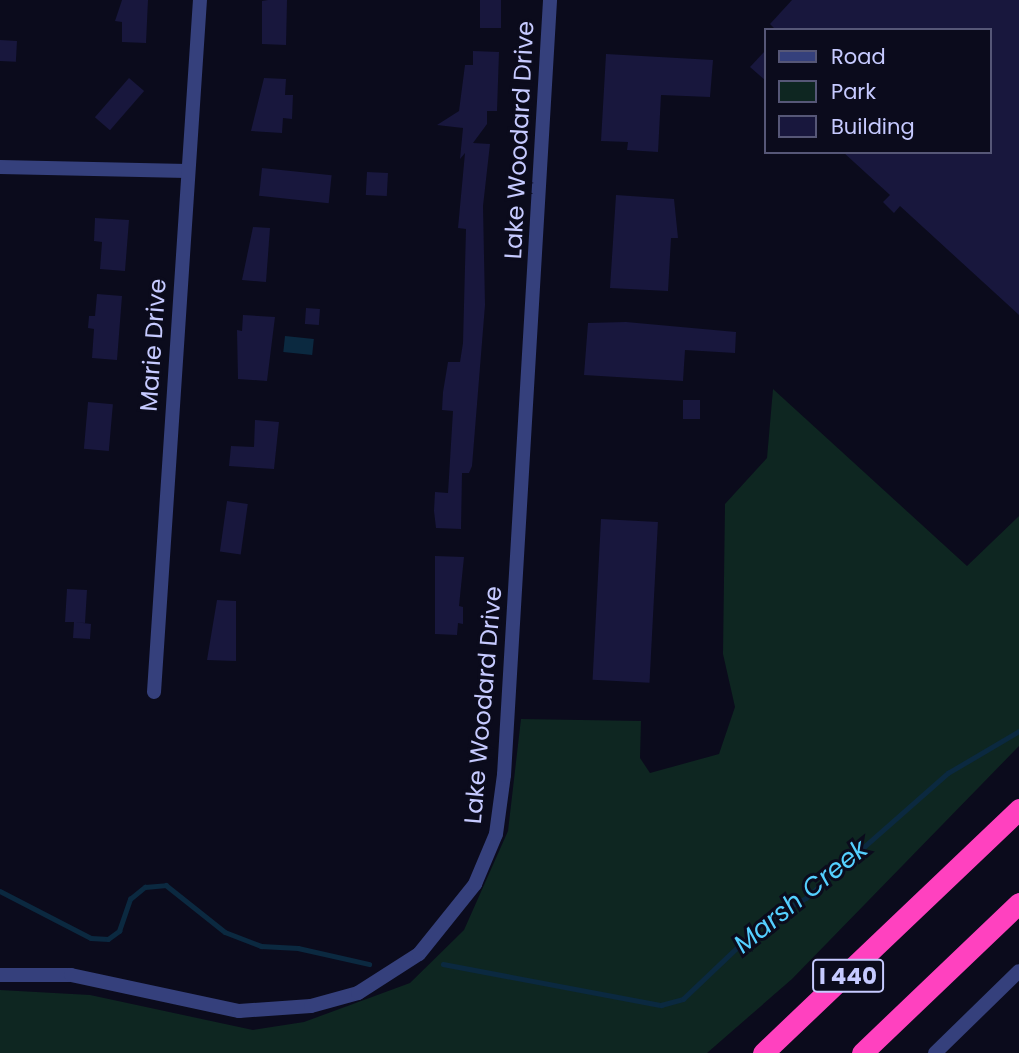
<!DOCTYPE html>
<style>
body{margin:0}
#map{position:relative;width:1019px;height:1053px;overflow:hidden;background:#0b0b1c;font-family:Poppins,sans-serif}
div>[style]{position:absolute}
.green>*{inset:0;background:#0e2621}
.water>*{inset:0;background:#0b2940;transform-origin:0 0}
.stream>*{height:4.5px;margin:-2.25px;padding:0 2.25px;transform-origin:2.25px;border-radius:2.25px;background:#0b2940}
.building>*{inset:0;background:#18173d;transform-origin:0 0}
.minor>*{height:14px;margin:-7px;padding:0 7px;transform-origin:7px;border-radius:7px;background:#35407c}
.tertiary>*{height:14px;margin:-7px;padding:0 7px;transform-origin:7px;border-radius:7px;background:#35407c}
.motorway>*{height:21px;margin:-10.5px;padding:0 10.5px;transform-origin:10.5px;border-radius:10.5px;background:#ff41bf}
span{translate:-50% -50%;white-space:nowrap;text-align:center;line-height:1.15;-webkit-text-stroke:6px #0b0b1c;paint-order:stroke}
.shield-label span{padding:2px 5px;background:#0b0b1c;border:2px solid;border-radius:5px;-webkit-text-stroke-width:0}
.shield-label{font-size:23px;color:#c6caff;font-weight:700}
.street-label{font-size:24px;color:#c6caff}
.water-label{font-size:26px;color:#54cfff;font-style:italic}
.legend{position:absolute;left:764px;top:28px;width:228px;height:126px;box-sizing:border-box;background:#0b0b1c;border:2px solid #565777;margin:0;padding:9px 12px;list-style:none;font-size:21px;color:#c6caff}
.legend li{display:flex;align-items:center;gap:14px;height:35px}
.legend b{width:35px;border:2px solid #565777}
</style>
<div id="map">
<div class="green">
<i style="clip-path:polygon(773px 389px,967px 566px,1019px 516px,1019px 746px,792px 979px,707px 1053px,0 1053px,0 990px,90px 995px,253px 1030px,304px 1022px,410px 983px,464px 930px,508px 831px,521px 719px,641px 721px,640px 758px,650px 773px,719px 754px,735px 707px,723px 654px,725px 504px,767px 458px)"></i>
</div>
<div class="water">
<i style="left:285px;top:336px;width:29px;height:16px;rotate:6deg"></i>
</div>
<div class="stream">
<i style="left:0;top:891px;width:102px;rotate:27.3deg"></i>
<i style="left:91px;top:938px;width:17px;rotate:3deg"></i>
<i style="left:108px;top:939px;width:14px;rotate:-36deg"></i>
<i style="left:119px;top:931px;width:34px;rotate:-71deg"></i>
<i style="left:130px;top:899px;width:19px;rotate:-39deg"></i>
<i style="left:145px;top:887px;width:21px;rotate:-5deg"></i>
<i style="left:166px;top:885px;width:75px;rotate:38.5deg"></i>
<i style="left:225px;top:932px;width:39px;rotate:21deg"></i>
<i style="left:261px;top:946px;width:37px;rotate:3deg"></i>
<i style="left:298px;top:948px;width:73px;rotate:12.7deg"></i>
<i style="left:443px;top:964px;width:222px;rotate:10.7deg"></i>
<i style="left:661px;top:1005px;width:23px;rotate:-15deg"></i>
<i style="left:683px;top:999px;width:116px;rotate:-43.6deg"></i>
<i style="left:767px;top:919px;width:44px;rotate:-28.3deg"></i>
<i style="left:806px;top:898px;width:189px;rotate:-41.4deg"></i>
<i style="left:948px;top:773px;width:82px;rotate:-30.6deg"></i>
</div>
<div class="building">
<i style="clip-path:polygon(122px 0,148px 0,146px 43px,122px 42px,122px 22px,115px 21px)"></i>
<i style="clip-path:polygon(268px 0,287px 0,286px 45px,262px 44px,262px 1px)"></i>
<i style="left:480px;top:0;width:21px;height:28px"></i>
<i style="clip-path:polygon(792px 0,1019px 0,1019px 315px,900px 206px,894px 213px,883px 202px,890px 195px,843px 152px,989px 152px,989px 30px,776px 30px,770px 24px)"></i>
<i style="left:0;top:40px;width:17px;height:21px;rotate:3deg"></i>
<i style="clip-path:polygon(473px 51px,499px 52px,497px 111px,487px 111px,487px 124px,473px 143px,490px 144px,483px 206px,485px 305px,472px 466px,469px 473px,462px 473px,461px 529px,436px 528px,434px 511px,435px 492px,448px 493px,453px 411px,442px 410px,443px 392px,448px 362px,460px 362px,463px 343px,466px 229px,458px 228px,465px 153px,460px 159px,463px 128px,437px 125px,459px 111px,465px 65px,473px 65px)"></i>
<i style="clip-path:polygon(765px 51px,765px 80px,750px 67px)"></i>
<i style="clip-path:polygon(606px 54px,713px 60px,710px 97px,661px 95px,658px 152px,627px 150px,628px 142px,601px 141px)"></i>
<i style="left:129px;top:78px;width:20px;height:52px;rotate:41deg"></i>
<i style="clip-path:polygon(264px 78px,286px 79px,285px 95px,293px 95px,292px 119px,283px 118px,282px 133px,251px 131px)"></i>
<i style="left:262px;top:168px;width:70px;height:28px;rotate:6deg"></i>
<i style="left:367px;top:172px;width:21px;height:23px;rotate:3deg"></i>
<i style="clip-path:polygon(616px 195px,674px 199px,678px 238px,671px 238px,668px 291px,610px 288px)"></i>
<i style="clip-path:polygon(95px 218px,129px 220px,125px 271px,100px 269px,102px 242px,94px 241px)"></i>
<i style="clip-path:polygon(253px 227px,270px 228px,266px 282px,242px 280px)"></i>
<i style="clip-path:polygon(97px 294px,122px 296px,117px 360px,92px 358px,94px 329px,88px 328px,89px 316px,95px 316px)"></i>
<i style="left:306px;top:308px;width:14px;height:16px;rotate:4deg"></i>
<i style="clip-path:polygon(243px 315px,275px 317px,267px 381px,238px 379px,237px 330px,242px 331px)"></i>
<i style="clip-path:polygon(626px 322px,736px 332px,735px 353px,685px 350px,683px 381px,584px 375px,588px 323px)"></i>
<i style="left:683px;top:400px;width:17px;height:19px"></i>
<i style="left:88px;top:402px;width:25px;height:47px;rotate:5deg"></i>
<i style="clip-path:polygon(255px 420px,279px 422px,274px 469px,229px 466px,231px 446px,254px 447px)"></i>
<i style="left:227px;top:501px;width:21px;height:51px;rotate:8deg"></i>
<i style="left:601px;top:519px;width:57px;height:161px;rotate:3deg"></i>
<i style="clip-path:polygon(435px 556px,464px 557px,459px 606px,463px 607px,463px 624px,458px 623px,457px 635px,435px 634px)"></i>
<i style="clip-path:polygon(67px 589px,87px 590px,85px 623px,75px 622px,91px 624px,90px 639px,73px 638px,74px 622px,65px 622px)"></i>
<i style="clip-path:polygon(217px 600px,236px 601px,236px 661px,207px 660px)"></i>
</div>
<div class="minor">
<i style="left:0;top:167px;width:187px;rotate:1.2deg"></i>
<i style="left:154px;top:692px;width:694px;rotate:-86.2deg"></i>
</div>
<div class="tertiary">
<i style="left:0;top:975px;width:71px"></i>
<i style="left:71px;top:975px;width:172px;rotate:12.1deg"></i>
<i style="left:239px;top:1011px;width:72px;rotate:-4deg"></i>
<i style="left:311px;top:1006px;width:49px;rotate:-15.5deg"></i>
<i style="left:358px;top:993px;width:72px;rotate:-32.6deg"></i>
<i style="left:419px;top:954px;width:90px;rotate:-51.3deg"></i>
<i style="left:475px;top:884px;width:54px;rotate:-67.2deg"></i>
<i style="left:496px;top:834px;width:60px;rotate:-82.3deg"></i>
<i style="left:504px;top:775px;width:776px;rotate:-86.6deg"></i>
<i style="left:935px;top:1053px;width:117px;rotate:-44.3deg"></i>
</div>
<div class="motorway">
<i style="left:763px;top:1053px;width:354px;rotate:-43.6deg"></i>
<i style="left:862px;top:1053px;width:217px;rotate:-43.7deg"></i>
</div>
<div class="shield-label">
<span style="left:848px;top:976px">I 440</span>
</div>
<div class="street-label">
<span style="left:519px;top:140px;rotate:-87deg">Lake Woodard Drive</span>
<span style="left:153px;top:345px;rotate:-86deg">Marie Drive</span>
<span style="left:483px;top:705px;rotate:-85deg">Lake Woodard Drive</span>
</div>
<div class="water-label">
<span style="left:801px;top:897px;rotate:-39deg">Marsh Creek</span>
</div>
<ul class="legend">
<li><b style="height:9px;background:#35407c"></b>Road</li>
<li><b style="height:19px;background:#0e2621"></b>Park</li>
<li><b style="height:19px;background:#18173d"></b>Building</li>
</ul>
</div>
